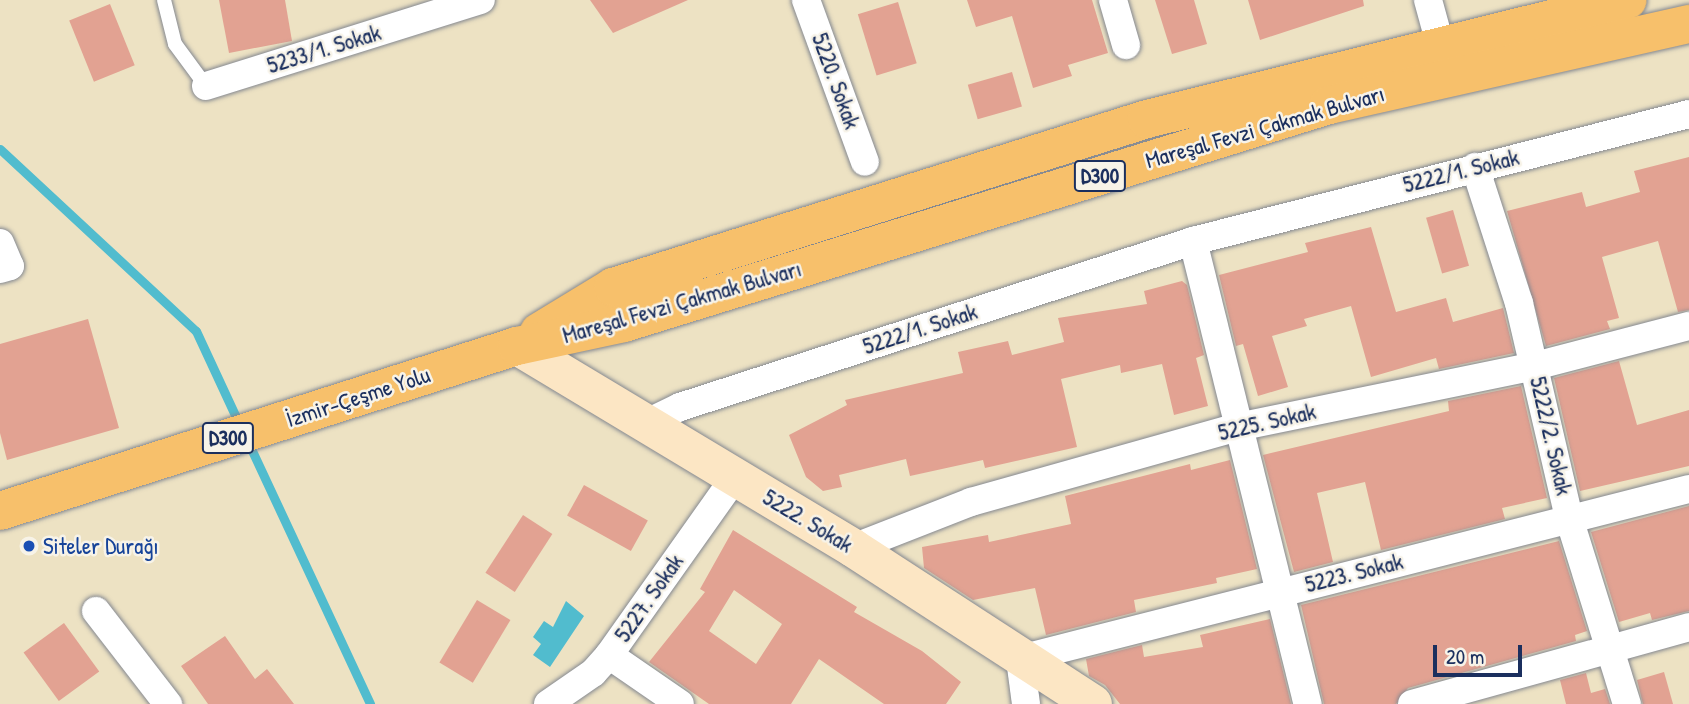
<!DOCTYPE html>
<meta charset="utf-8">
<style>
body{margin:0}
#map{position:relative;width:1689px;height:704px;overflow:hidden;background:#ede2c3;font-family:"Patrick Hand",sans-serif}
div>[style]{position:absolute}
.water>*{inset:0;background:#51bcce}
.stream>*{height:9px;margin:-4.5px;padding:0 4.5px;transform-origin:4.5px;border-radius:4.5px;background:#51bcce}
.building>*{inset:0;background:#e2a292;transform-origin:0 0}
.roads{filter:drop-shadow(0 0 2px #848890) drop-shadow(0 0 2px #848890)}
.lane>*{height:14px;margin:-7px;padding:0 7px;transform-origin:7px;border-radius:7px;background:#fff}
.street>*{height:28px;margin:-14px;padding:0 14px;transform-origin:14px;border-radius:14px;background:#fff}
.secondary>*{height:38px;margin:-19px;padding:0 19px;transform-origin:19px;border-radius:19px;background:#fce6c4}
.highway>*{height:38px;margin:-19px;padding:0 19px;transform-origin:19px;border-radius:19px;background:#f7c06b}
.dots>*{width:19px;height:19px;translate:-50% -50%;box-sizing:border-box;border:4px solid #f7f3e8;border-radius:50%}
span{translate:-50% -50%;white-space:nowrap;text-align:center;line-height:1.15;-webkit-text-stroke:5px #f7f3e8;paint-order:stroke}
.shield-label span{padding:2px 5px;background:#f7f3e8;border:2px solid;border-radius:5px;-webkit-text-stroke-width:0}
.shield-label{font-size:21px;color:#1b2f5e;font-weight:700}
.street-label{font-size:23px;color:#1b2f5e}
.transit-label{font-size:23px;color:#164399}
.left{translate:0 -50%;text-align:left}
.scale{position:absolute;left:1433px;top:645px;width:89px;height:32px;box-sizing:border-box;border:4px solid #1b2f5e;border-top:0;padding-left:9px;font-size:21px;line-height:24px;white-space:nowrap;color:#1b2f5e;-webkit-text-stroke:5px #f7f3e8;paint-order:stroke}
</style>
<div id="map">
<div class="water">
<i style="clip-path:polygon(566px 601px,584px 616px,550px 667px,533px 655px,541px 644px,533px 637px,544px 621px,553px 627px)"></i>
</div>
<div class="stream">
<i style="left:0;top:149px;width:267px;rotate:42.9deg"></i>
<i style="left:196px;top:331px;width:105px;rotate:65.1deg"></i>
<i style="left:248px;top:442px;width:289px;rotate:65deg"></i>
</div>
<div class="building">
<i style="clip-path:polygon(219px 0,285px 0,292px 41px,229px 53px)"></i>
<i style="clip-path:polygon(590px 0,688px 0,613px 33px)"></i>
<i style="clip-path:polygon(967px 0,1092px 0,1108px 53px,1068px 65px,1072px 76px,1033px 88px,1012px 16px,976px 27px)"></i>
<i style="clip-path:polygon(1155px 0,1194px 0,1207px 44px,1172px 54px)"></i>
<i style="clip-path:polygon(1248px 0,1363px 0,1364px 6px,1260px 40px)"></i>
<i style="left:898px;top:2px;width:64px;height:42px;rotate:73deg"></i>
<i style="left:110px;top:4px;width:66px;height:44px;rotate:68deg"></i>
<i style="left:1012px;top:72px;width:36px;height:46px;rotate:74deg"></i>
<i style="clip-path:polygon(1689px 157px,1689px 310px,1678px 312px,1658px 241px,1602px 257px,1619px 318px,1607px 321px,1610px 329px,1546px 346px,1507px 211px,1582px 192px,1586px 207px,1640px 192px,1634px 171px)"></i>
<i style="left:1453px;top:210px;width:58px;height:28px;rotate:74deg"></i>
<i style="clip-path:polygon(1371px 227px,1396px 312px,1446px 298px,1453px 322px,1503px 308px,1514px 353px,1439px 369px,1436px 358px,1371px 377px,1351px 306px,1304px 319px,1307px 326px,1272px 336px,1288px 387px,1258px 396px,1243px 344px,1236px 346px,1219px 275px,1308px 252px,1305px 243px)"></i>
<i style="clip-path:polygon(1182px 281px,1187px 285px,1204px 355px,1196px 358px,1208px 406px,1174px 415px,1162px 364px,1121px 373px,1120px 365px,1061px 379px,1077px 447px,985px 468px,983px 460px,910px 476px,906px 459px,839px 475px,842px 487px,823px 491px,806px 477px,789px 435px,847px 405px,845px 400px,963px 373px,958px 352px,1008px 341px,1012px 355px,1064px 342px,1058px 318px,1147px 304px,1144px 291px)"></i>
<i style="clip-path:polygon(88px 319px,119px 428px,7px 460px,0 433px,0 344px)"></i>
<i style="clip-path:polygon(1619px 361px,1637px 425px,1689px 410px,1689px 466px,1580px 491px,1554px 378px)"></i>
<i style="clip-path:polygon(1521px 386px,1547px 498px,1502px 508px,1505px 519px,1381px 550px,1365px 482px,1317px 493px,1333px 562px,1294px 572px,1263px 455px,1449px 411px,1448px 401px)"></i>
<i style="clip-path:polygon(1230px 460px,1257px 569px,1216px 578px,1217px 583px,1134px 600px,1136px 612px,1046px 635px,1035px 588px,973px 600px,924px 568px,922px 547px,988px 535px,989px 542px,1071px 524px,1065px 496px,1190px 464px,1191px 470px)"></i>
<i style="left:584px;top:485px;width:73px;height:35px;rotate:29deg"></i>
<i style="clip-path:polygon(1689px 506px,1689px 611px,1652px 620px,1650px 613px,1619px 622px,1591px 532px)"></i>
<i style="left:523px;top:515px;width:35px;height:69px;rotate:33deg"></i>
<i style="clip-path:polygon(evenodd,733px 530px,857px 607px,854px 612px,922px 651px,961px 682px,946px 704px,884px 704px,819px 659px,791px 704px,709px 704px,649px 662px,705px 592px,700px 589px,733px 530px,734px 590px,782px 624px,756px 664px,709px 631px,734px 590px)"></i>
<i style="clip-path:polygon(1559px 541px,1587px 631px,1575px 635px,1576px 641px,1408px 688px,1396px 704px,1324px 704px,1301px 605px)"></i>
<i style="left:477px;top:600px;width:39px;height:73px;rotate:31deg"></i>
<i style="clip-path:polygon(1270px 619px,1291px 704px,1120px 704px,1105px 685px,1089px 676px,1086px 659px,1142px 645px,1144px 657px,1203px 647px,1200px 635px)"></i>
<i style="left:64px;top:623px;width:60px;height:50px;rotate:54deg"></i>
<i style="clip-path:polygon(225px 636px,255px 679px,267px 669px,294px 704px,208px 704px,181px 666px)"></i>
<i style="clip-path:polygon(1664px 672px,1673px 704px,1643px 704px,1637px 680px)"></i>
<i style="clip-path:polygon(1586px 673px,1591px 693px,1605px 689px,1610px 704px,1566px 704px,1560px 680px)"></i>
</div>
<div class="roads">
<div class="lane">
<i style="left:164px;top:0;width:45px;rotate:76deg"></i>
<i style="left:175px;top:44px;width:52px;rotate:53.6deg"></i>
</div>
<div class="street">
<i style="left:806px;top:0;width:172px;rotate:70deg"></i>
<i style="left:1113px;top:0;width:47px;rotate:73.9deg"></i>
<i style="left:1428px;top:0;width:46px;rotate:74.7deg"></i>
<i style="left:206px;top:86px;width:288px;rotate:-17.4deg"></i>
<i style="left:1475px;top:167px;width:143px;rotate:72.1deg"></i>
<i style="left:1519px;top:303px;width:221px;rotate:76.9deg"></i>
<i style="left:1569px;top:518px;width:195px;rotate:72.7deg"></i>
<i style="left:1193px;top:241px;width:477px;rotate:76.1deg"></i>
<i style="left:0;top:243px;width:25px;rotate:67deg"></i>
<i style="left:10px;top:266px;width:10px;rotate:163deg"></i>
<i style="left:649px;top:422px;width:34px;rotate:-26deg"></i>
<i style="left:680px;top:407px;width:539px;rotate:-17.93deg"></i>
<i style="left:1193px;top:241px;width:512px;rotate:-14.36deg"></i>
<i style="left:853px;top:548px;width:127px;rotate:-21.3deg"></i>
<i style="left:971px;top:502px;width:277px;rotate:-15.7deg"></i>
<i style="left:1238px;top:427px;width:303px;rotate:-11.6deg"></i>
<i style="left:1535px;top:366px;width:159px;rotate:-14.6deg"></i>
<i style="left:96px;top:611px;width:118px;rotate:52.3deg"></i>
<i style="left:609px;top:655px;width:86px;rotate:34.6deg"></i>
<i style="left:548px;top:704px;width:55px;rotate:-34.6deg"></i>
<i style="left:593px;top:673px;width:24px;rotate:-48deg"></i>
<i style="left:609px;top:655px;width:218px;rotate:-54.7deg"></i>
<i style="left:1026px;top:704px;width:45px;rotate:-97.6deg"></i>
<i style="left:1020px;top:659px;width:690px;rotate:-14.26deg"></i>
<i style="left:1412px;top:704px;width:288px;rotate:-15.5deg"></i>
</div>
<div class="secondary">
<i style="left:517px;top:346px;width:392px;rotate:31deg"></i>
<i style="left:853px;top:548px;width:286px;rotate:33deg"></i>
</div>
<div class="highway">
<i style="left:539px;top:332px;width:87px;rotate:-31.3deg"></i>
<i style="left:613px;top:287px;width:560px;rotate:-17.46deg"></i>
<i style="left:1147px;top:119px;width:495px;rotate:-13.9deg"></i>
<i style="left:0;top:511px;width:543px;rotate:-17.7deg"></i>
<i style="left:517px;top:346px;width:109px;rotate:-12.1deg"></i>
<i style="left:624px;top:323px;width:738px;rotate:-17.18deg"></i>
<i style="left:1329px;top:105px;width:369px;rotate:-12.7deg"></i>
</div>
</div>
<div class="dots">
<i style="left:29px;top:546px;background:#1a4fb4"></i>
</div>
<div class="shield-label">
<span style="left:1100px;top:176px">D300</span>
<span style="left:228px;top:438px">D300</span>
</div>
<div class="street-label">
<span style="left:324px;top:49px;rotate:-17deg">5233/1. Sokak</span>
<span style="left:836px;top:81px;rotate:70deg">5220. Sokak</span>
<span style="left:1265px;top:127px;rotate:-16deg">Mareşal Fevzi Çakmak Bulvarı</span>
<span style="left:1461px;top:171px;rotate:-14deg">5222/1. Sokak</span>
<span style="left:682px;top:302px;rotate:-16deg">Mareşal Fevzi Çakmak Bulvarı</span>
<span style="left:920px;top:329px;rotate:-18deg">5222/1. Sokak</span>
<span style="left:358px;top:397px;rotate:-18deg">İzmir-Çeşme Yolu</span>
<span style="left:1267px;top:422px;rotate:-13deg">5225. Sokak</span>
<span style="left:1551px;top:436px;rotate:77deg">5222/2. Sokak</span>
<span style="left:808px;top:521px;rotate:31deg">5222. Sokak</span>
<span style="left:1354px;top:573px;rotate:-14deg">5223. Sokak</span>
<span style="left:649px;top:598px;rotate:-55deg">5227. Sokak</span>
</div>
<div class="transit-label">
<span class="left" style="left:43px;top:546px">Siteler Durağı</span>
</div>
<div class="scale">20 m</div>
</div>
